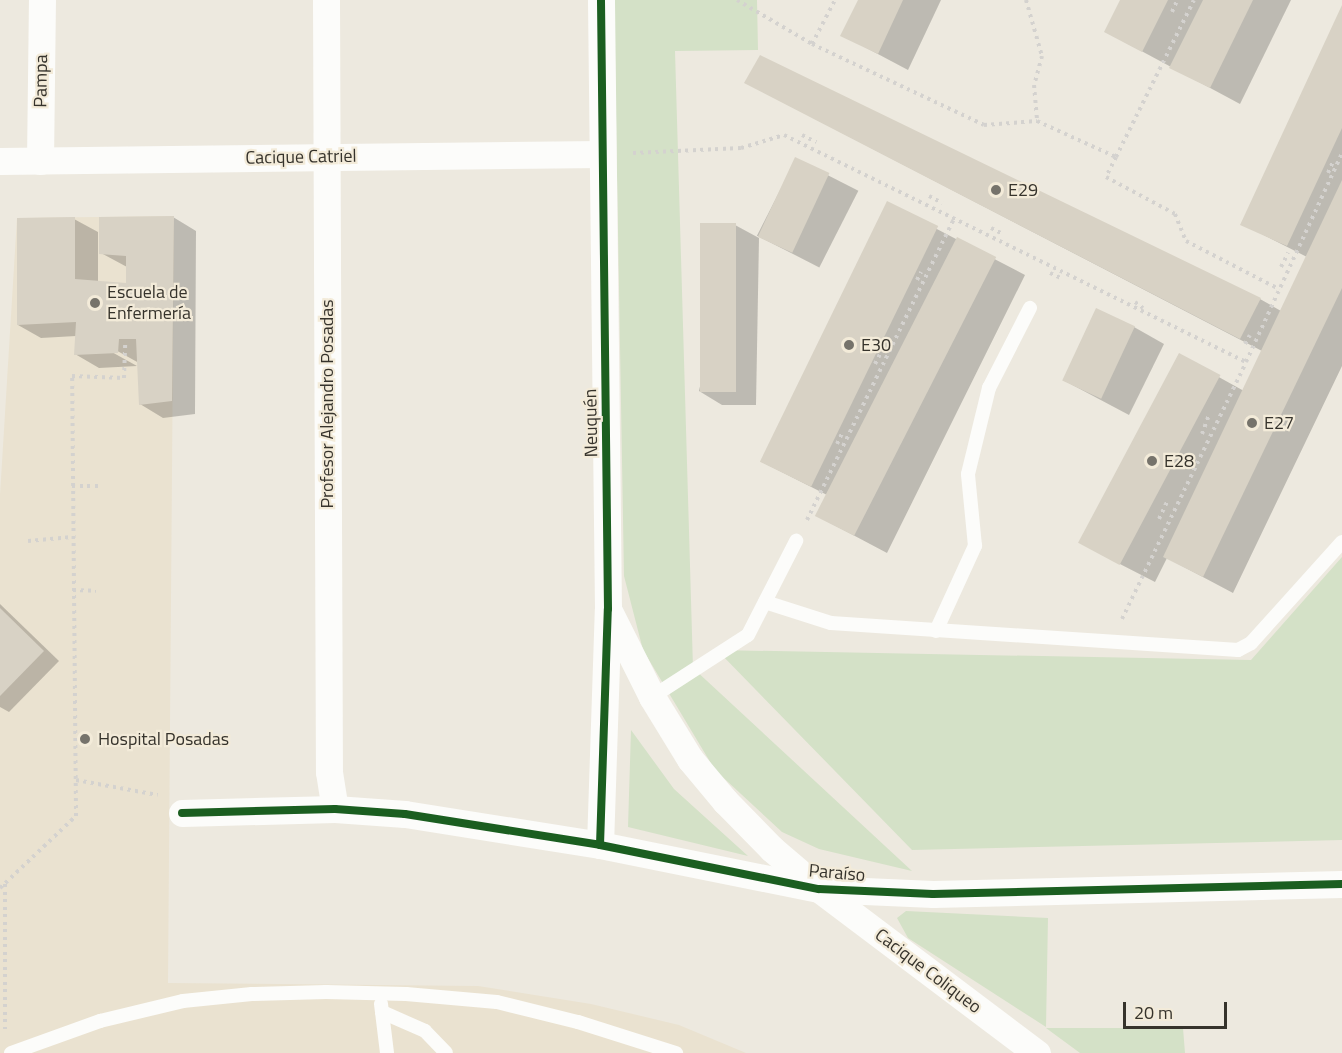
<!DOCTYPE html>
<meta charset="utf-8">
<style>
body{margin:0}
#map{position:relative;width:1342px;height:1053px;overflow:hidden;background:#ede9df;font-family:"Titillium Web",sans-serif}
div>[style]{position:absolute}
.built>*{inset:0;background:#eae2d0}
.green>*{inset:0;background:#d4e1c7}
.shadow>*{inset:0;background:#0003;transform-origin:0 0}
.building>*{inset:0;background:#d8d2c5;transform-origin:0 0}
.path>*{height:4px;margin-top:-2px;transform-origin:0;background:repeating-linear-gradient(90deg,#d4d2cf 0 3px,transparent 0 7.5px)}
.lane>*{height:14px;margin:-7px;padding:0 7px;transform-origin:7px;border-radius:7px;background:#fcfcfa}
.street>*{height:27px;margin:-13.5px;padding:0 13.5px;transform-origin:13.5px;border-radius:13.5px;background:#fcfcfa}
.cycleway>*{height:8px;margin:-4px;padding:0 4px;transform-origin:4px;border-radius:4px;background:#1b5e20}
.dots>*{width:16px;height:16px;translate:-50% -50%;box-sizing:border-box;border:3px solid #f3ebd9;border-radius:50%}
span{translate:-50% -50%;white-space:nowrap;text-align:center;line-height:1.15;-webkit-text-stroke:4.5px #f3ebd9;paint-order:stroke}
.street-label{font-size:18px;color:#36332c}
.poi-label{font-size:18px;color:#36332c}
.left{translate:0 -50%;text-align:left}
.scale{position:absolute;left:1123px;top:1002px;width:104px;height:27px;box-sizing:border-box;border:3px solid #36332c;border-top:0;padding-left:8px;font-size:18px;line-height:21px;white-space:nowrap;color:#36332c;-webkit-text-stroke:4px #f3ebd9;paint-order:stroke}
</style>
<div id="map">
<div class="built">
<i style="clip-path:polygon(174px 216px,168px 983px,478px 986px,591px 1004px,679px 1025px,746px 1053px,0 1053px,0 495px,17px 218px)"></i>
</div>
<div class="green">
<i style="clip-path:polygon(614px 0,757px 0,758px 50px,675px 51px,693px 668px,912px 871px,819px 849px,782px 832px,715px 770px,643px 650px,624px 576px)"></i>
<i style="clip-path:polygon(1342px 557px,1342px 840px,912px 850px,717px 650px,1251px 660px)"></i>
<i style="clip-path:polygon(631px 730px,674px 789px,748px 856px,628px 827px)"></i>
<i style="clip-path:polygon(906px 911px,1048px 918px,1046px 1028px,1183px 1028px,1185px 1053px,1080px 1053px,1046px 1028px,1046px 1027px,908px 938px,897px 918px)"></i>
</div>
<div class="shadow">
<i style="clip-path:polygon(859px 0,941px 0,908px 70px,842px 35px)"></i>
<i style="clip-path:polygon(1122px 0,1291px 0,1240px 104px,1106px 32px)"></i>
<i style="clip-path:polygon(1342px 8px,1342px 366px,1233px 593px,1167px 558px,1155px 582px,1116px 562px,1179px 355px,1244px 391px,1262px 351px,746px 83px,1260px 299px,1281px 311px,1307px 257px,1242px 224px)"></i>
<i style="left:796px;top:159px;width:70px;height:86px;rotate:27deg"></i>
<i style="clip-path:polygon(887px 203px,1025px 275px,887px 553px,819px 517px,829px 496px,764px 463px)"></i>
<i style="clip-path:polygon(173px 217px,196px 231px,195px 414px,163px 418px,140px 404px,139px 363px,112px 348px,110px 351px,137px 366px,99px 368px,75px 354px,76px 336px,41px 338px,18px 325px,74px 219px,98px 232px,98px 283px,128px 285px,127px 267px,101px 253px)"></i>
<i style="clip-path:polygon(735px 225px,759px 238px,756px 405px,722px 405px,699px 391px)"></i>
<i style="clip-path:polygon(1134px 327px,1164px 344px,1129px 415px,1063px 380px)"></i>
<i style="clip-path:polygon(0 604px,59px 661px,9px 712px,0 707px)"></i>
</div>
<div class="building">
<i style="clip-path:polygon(858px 0,903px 0,878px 54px,840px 36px)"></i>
<i style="clip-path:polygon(1120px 0,1168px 0,1142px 52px,1104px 32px)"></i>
<i style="clip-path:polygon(1203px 0,1253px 0,1210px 88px,1169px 68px)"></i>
<i style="clip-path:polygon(1342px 5px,1342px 128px,1287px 246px,1240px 225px)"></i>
<i style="clip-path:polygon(760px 55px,1261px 298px,1240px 339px,744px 83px)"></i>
<i style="left:795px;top:157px;width:38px;height:88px;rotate:25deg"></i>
<i style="clip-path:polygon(1342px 180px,1342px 288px,1203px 577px,1163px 557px)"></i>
<i style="left:887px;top:201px;width:57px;height:290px;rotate:26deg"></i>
<i style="clip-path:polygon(174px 216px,172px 401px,139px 405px,136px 339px,119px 339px,118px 353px,74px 355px,76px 322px,17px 325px,17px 218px,75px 217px,75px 279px,126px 283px,126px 256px,99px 254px,99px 217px)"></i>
<i style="left:700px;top:223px;width:36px;height:169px"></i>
<i style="left:957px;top:237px;width:44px;height:313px;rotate:27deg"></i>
<i style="left:1096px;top:308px;width:43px;height:80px;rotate:25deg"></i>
<i style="left:1179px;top:353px;width:47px;height:215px;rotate:28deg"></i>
<i style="clip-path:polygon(0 608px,44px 651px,0 696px)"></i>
</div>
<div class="path">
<i style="left:737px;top:0;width:87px;rotate:30.4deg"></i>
<i style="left:812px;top:44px;width:190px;rotate:25.2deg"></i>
<i style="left:984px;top:125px;width:53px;rotate:-4.3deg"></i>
<i style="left:1037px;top:121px;width:87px;rotate:24.5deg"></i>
<i style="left:1116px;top:157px;width:175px;rotate:-63.6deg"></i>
<i style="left:1026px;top:0;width:58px;rotate:74.1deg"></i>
<i style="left:1042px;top:56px;width:30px;rotate:105deg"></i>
<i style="left:1034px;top:85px;width:36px;rotate:85deg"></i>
<i style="left:1172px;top:12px;width:12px;rotate:-66deg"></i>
<i style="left:812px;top:44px;width:50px;rotate:-62.4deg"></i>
<i style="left:802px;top:135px;width:16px;rotate:27deg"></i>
<i style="left:633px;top:153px;width:108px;rotate:-2.7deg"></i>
<i style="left:741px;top:148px;width:45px;rotate:-16.8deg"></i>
<i style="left:784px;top:135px;width:515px;rotate:26.17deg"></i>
<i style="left:1116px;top:157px;width:22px;rotate:117deg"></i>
<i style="left:1106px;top:177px;width:78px;rotate:28.2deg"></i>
<i style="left:1175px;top:214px;width:29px;rotate:68deg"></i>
<i style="left:1186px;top:241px;width:105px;rotate:27.3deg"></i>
<i style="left:1328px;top:173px;width:12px;rotate:-66deg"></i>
<i style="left:929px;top:196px;width:15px;rotate:28deg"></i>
<i style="left:991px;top:228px;width:13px;rotate:27deg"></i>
<i style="left:1281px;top:267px;width:16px;rotate:-63deg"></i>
<i style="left:1050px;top:273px;width:14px;rotate:25deg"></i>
<i style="left:917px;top:280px;width:9px;rotate:-63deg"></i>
<i style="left:1135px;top:302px;width:10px;rotate:37deg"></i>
<i style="left:1245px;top:344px;width:10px;rotate:-61deg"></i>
<i style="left:875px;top:364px;width:13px;rotate:-63deg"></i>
<i style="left:1202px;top:434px;width:20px;rotate:-70deg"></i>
<i style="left:837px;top:444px;width:14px;rotate:-65deg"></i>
<i style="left:72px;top:486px;width:27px"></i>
<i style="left:1159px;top:519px;width:19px;rotate:-65deg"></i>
<i style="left:807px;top:520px;width:336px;rotate:-64deg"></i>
<i style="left:28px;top:541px;width:44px;rotate:-5.2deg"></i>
<i style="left:73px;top:590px;width:23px;rotate:2deg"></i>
<i style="left:1122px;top:619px;width:285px;rotate:-64.2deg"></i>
<i style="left:1246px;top:362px;width:230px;rotate:-65.3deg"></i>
<i style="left:76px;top:780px;width:83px;rotate:10.4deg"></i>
<i style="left:5px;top:884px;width:145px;rotate:90deg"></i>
<i style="left:0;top:888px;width:105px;rotate:-43.5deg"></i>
<i style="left:76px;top:816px;width:440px;rotate:-90.5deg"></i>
<i style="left:72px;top:376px;width:52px;rotate:2.2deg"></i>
<i style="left:124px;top:378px;width:37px;rotate:-88deg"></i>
</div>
<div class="lane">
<i style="left:765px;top:602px;width:69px;rotate:17.7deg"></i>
<i style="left:831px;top:623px;width:408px;rotate:3.8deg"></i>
<i style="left:1238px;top:650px;width:15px;rotate:-28deg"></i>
<i style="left:1251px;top:643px;width:136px;rotate:-48deg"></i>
<i style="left:936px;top:631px;width:94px;rotate:-65.4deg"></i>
<i style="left:975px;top:546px;width:72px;rotate:-95.6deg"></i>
<i style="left:968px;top:474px;width:89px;rotate:-76.3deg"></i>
<i style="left:989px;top:388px;width:90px;rotate:-62.9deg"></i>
<i style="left:652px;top:697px;width:114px;rotate:-32.9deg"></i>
<i style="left:748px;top:635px;width:106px;rotate:-62.9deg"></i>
<i style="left:381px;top:1004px;width:49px;rotate:83deg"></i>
<i style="left:382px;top:1012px;width:47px;rotate:23.8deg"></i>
<i style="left:425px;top:1031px;width:30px;rotate:46deg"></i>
<i style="left:11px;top:1053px;width:95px;rotate:-19.8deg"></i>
<i style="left:100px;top:1021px;width:85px;rotate:-13.5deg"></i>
<i style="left:183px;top:1001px;width:69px;rotate:-5.8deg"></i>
<i style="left:252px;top:994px;width:74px;rotate:-1.5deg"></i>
<i style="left:326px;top:992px;width:80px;rotate:1.4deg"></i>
<i style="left:406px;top:994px;width:91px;rotate:5deg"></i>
<i style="left:497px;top:1002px;width:83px;rotate:13.9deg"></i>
<i style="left:578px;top:1022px;width:103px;rotate:17.6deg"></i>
</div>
<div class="street">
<i style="left:326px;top:0;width:772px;rotate:89.78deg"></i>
<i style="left:329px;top:772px;width:37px;rotate:81deg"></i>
<i style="left:0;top:161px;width:601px;rotate:-0.67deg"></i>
<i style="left:40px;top:161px;width:161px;rotate:-89.3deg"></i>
<i style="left:610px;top:613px;width:94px;rotate:63.4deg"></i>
<i style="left:652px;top:697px;width:73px;rotate:58.5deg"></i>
<i style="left:690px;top:759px;width:55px;rotate:50.2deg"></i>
<i style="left:725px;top:801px;width:67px;rotate:45.6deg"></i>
<i style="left:772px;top:849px;width:62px;rotate:40.4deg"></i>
<i style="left:819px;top:889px;width:273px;rotate:37deg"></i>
<i style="left:182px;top:813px;width:153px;rotate:-1.5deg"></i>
<i style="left:335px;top:809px;width:70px;rotate:4.1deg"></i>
<i style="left:405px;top:814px;width:197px;rotate:9deg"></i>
<i style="left:600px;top:845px;width:223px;rotate:11.4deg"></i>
<i style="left:819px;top:889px;width:114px;rotate:2.5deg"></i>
<i style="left:933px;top:894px;width:409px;rotate:-1.4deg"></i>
<i style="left:600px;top:845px;width:236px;rotate:-88.1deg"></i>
<i style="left:608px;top:609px;width:609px;rotate:-90.66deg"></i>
</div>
<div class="cycleway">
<i style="left:182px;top:813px;width:153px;rotate:-1.5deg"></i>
<i style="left:335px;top:809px;width:70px;rotate:4.1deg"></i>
<i style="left:405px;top:814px;width:197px;rotate:9deg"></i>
<i style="left:600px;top:845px;width:223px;rotate:11.4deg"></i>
<i style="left:819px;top:889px;width:114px;rotate:2.5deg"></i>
<i style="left:933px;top:894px;width:409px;rotate:-1.4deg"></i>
<i style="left:600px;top:845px;width:236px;rotate:-88.1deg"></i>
<i style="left:608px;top:609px;width:609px;rotate:-90.66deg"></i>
</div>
<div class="dots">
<i style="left:996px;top:190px;background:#76736b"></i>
<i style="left:95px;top:303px;background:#76736b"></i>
<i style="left:849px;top:345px;background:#76736b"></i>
<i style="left:1252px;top:423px;background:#76736b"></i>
<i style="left:1152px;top:461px;background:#76736b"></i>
<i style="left:85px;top:739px;background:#76736b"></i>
</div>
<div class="street-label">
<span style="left:41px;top:81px;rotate:-89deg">Pampa</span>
<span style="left:301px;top:157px;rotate:-1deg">Cacique Catriel</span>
<span style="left:327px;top:404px;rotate:-90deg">Profesor Alejandro Posadas</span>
<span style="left:591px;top:423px;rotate:-91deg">Neuquén</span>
<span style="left:837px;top:873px;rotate:5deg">Paraíso</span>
<span style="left:928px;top:971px;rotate:37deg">Cacique Coliqueo</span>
</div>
<div class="poi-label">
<span class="left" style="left:1008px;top:190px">E29</span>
<span class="left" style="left:107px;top:303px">Escuela de<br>Enfermería</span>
<span class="left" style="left:861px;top:345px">E30</span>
<span class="left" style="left:1264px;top:423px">E27</span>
<span class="left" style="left:1164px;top:461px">E28</span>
<span class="left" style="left:98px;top:739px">Hospital Posadas</span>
</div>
<div class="scale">20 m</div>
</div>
